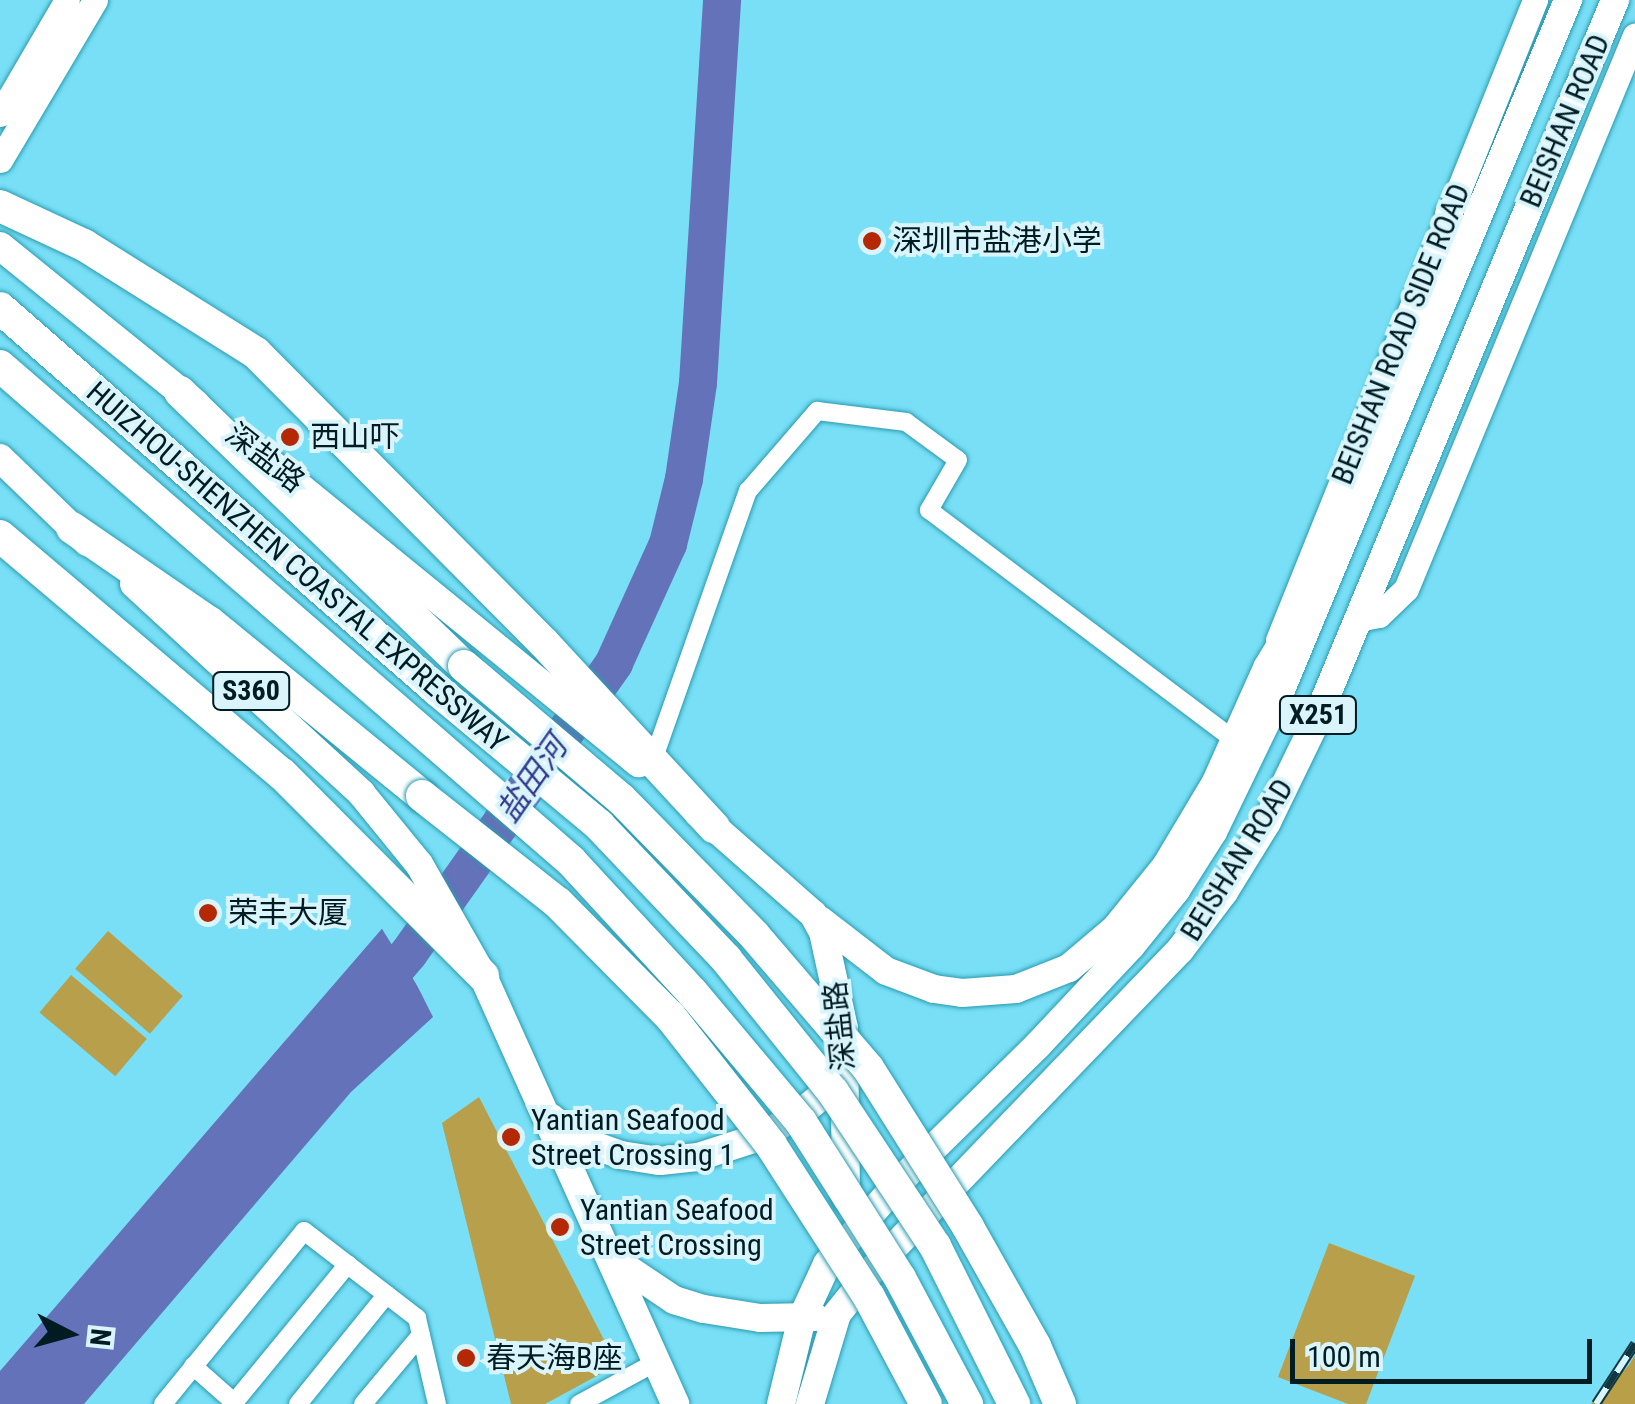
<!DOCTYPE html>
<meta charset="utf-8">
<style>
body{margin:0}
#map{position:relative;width:1635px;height:1404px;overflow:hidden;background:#78dff6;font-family:"Roboto Condensed","Noto Sans SC",sans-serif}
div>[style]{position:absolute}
.green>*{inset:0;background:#b79f4c;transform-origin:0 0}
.forest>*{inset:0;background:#b89f48}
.water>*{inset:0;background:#6472b9}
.pier>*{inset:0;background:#78dff6}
.river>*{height:38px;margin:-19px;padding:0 19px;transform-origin:19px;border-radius:19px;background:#6472b9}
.roads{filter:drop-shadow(0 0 2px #2a9bb0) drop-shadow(0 0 2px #2a9bb0)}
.street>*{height:18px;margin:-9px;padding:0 9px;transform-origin:9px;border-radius:9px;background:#fff}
.secondary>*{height:25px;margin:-12.5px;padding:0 12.5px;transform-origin:12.5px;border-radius:12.5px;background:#fff}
.primary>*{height:28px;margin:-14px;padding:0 14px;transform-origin:14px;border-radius:14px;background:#fff}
.highway>*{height:32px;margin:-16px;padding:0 16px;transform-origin:16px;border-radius:16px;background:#fff}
.rail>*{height:10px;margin-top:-5px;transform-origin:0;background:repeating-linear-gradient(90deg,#d9f5fb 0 19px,#113841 0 38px);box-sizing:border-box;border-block:2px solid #113841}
.bridges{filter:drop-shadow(0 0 2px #2a9bb0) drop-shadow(0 0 2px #2a9bb0)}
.highway-bridge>*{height:32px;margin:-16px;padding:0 16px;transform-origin:16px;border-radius:16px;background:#fff}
.dots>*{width:28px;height:28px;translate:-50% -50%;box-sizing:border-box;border:5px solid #d9f5fb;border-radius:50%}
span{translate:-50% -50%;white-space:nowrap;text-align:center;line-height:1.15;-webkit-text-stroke:8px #d9f5fb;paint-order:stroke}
.shield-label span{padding:2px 8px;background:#d9f5fb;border:2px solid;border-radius:8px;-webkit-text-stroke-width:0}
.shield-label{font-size:28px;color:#001c23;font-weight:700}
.street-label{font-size:30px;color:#001c23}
.poi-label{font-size:30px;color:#001c23}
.left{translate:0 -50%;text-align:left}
.water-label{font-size:32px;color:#30388e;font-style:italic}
.north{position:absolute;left:20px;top:1284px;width:100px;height:100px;-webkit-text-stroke:8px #d9f5fb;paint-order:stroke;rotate:96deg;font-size:28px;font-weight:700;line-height:40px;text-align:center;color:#001c23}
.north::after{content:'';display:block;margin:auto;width:35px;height:45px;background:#001c23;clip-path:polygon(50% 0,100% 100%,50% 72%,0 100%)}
.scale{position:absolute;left:1290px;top:1339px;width:302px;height:45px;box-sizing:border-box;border:5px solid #001c23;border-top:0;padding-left:12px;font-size:30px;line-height:35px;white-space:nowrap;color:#001c23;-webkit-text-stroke:8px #d9f5fb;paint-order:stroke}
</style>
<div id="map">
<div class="green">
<i style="left:108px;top:931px;width:99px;height:50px;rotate:41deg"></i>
<i style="left:71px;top:975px;width:99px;height:49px;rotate:40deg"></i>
<i style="clip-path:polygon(479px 1097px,617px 1365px,545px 1404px,511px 1404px,442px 1123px)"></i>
<i style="clip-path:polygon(1329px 1243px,1415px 1276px,1366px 1404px,1348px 1404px,1278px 1377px)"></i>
</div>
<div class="forest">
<i style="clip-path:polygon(1635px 1355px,1635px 1404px,1591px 1404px,1629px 1365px)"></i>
</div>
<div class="water">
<i style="clip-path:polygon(386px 924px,433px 1017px,351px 1092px,84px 1404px,0 1404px,0 1371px)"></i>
</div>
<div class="pier">
<i style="clip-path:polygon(384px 920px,390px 922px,438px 1019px,379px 924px)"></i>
</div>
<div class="river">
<i style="left:371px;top:998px;width:59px;rotate:-49.8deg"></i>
<i style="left:409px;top:953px;width:355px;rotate:-54.7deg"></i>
<i style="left:614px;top:663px;width:131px;rotate:-65.6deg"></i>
<i style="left:668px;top:544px;width:67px;rotate:-76.2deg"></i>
<i style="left:684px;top:479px;width:97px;rotate:-81.7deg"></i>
<i style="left:698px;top:383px;width:384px;rotate:-86.4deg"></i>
</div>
<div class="roads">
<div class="street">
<i style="left:651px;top:766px;width:292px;rotate:-70.6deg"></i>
<i style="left:748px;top:491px;width:106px;rotate:-49.2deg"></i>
<i style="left:817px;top:411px;width:90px;rotate:7deg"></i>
<i style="left:906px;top:422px;width:64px;rotate:36.2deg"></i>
<i style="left:958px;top:460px;width:58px;rotate:120.1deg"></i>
<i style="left:929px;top:510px;width:384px;rotate:37deg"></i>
<i style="left:193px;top:1366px;width:57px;rotate:41.5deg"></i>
<i style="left:163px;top:1404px;width:223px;rotate:-50.8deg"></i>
<i style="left:304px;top:1231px;width:143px;rotate:37.6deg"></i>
<i style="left:417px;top:1318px;width:88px;rotate:76.9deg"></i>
<i style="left:233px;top:1404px;width:181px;rotate:-50.6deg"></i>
<i style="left:298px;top:1404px;width:141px;rotate:-51deg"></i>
<i style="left:363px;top:1404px;width:90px;rotate:-50deg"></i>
<i style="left:579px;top:1404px;width:88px;rotate:-28.6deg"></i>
</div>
<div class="secondary">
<i style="left:0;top:114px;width:132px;rotate:-59.6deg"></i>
<i style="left:0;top:160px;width:186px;rotate:-59.3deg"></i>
<i style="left:1358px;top:619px;width:21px;rotate:-11deg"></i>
<i style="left:1379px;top:615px;width:37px;rotate:-44deg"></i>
<i style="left:1406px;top:589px;width:599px;rotate:-67.54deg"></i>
<i style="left:1278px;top:640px;width:690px;rotate:-68.12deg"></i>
</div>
<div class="primary">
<i style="left:0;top:246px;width:252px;rotate:38.9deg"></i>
<i style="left:1443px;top:276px;width:62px;rotate:-84.5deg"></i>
<i style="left:0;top:458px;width:121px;rotate:44deg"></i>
<i style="left:273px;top:465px;width:472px;rotate:39.2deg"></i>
<i style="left:134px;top:584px;width:309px;rotate:42.6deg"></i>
<i style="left:361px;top:793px;width:92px;rotate:50.8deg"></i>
<i style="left:419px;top:864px;width:129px;rotate:60.3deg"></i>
<i style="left:483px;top:976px;width:469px;rotate:65.8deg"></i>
<i style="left:698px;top:813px;width:153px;rotate:41.3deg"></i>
<i style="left:813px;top:914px;width:21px;rotate:61deg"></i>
<i style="left:823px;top:932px;width:98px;rotate:77.7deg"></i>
<i style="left:844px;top:1028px;width:170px;rotate:89.3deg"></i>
<i style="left:820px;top:920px;width:83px;rotate:37.7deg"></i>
<i style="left:886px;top:971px;width:51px;rotate:20.6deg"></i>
<i style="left:934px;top:989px;width:28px;rotate:8deg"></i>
<i style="left:962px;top:993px;width:54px;rotate:-4.2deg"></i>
<i style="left:1016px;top:989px;width:57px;rotate:-21.6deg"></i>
<i style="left:1069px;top:968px;width:60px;rotate:-40.3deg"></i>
<i style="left:1115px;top:929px;width:81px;rotate:-51deg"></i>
<i style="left:1166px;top:866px;width:98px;rotate:-59.2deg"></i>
<i style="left:1216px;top:782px;width:125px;rotate:-65.9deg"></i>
<i style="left:1267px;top:668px;width:52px;rotate:-59deg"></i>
<i style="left:550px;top:1117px;width:37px;rotate:38deg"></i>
<i style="left:579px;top:1140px;width:45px;rotate:19.7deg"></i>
<i style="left:621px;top:1155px;width:39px;rotate:9deg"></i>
<i style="left:660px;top:1161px;width:38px;rotate:-6deg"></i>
<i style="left:698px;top:1157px;width:65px;rotate:-17.9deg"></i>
<i style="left:760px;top:1137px;width:48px;rotate:-30.3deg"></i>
<i style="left:801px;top:1113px;width:25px;rotate:-40deg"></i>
<i style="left:820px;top:1097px;width:35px;rotate:-57deg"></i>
<i style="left:613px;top:1259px;width:73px;rotate:33.9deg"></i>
<i style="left:674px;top:1300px;width:31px;rotate:17deg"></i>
<i style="left:704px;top:1309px;width:57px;rotate:9.1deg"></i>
<i style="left:760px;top:1318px;width:55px;rotate:-1deg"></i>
<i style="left:781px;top:1404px;width:89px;rotate:-76.3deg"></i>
<i style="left:802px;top:1318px;width:60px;rotate:-65.2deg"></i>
<i style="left:827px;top:1264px;width:106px;rotate:-48.8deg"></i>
<i style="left:897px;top:1184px;width:197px;rotate:-44.6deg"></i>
<i style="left:1037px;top:1046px;width:137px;rotate:-46.8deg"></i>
<i style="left:1131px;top:946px;width:72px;rotate:-51.2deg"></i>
<i style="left:1176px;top:890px;width:69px;rotate:-57.5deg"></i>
<i style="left:1213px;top:832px;width:142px;rotate:-64.2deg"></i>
<i style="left:1275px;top:704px;width:763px;rotate:-67.4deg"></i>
<i style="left:810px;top:1404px;width:94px;rotate:-73.3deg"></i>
<i style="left:837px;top:1314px;width:58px;rotate:-51.3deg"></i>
<i style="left:873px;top:1269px;width:443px;rotate:-46.1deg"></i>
<i style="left:1180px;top:950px;width:73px;rotate:-52.8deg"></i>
<i style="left:1224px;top:892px;width:82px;rotate:-58.4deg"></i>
<i style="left:1267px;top:822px;width:110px;rotate:-64.1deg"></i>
<i style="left:1315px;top:723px;width:783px;rotate:-67.46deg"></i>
</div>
<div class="highway">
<i style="left:0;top:206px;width:93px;rotate:24.9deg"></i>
<i style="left:84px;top:245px;width:203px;rotate:32.1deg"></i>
<i style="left:256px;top:353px;width:409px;rotate:45.2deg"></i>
<i style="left:544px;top:643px;width:251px;rotate:47.3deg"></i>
<i style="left:180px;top:392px;width:395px;rotate:44deg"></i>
<i style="left:72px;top:528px;width:166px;rotate:34.5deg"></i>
<i style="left:209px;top:622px;width:275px;rotate:39.2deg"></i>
<i style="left:0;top:536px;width:369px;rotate:40.2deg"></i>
<i style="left:282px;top:774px;width:285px;rotate:45.1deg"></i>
</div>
</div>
<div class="rail">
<i style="left:1596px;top:1404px;width:72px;rotate:-57deg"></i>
</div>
<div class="bridges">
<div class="highway-bridge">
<i style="left:0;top:308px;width:580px;rotate:41.16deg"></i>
<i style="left:437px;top:690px;width:211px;rotate:39.8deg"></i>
<i style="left:599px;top:825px;width:185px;rotate:46.5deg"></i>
<i style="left:726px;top:959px;width:171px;rotate:51.2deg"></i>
<i style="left:833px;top:1092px;width:185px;rotate:56.5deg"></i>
<i style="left:935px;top:1246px;width:177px;rotate:63.4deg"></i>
<i style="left:0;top:366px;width:756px;rotate:40.92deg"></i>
<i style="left:571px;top:861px;width:178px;rotate:47.3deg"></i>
<i style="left:692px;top:992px;width:170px;rotate:50deg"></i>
<i style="left:801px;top:1122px;width:185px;rotate:57.6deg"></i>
<i style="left:900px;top:1278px;width:143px;rotate:62deg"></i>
<i style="left:464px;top:666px;width:206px;rotate:40.3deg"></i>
<i style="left:621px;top:799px;width:190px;rotate:45.6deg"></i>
<i style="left:754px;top:935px;width:175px;rotate:49.4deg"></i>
<i style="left:868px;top:1068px;width:188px;rotate:57.8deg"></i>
<i style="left:968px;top:1227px;width:137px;rotate:60.6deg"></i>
<i style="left:1035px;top:1346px;width:63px;rotate:66.7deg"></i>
<i style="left:422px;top:796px;width:173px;rotate:38.2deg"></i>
<i style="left:558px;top:903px;width:159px;rotate:45.3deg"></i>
<i style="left:670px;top:1016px;width:164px;rotate:51.9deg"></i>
<i style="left:771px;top:1145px;width:181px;rotate:57.2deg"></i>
<i style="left:869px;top:1297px;width:121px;rotate:62deg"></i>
</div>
</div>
<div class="dots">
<i style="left:872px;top:241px;background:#b42904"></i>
<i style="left:290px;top:437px;background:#b42904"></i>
<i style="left:208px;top:913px;background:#b42904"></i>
<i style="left:511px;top:1137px;background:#b42904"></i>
<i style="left:560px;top:1227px;background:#b42904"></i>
<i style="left:466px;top:1358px;background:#b42904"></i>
</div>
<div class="shield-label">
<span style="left:251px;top:691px">S360</span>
<span style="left:1318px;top:715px">X251</span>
</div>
<div class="street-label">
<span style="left:1565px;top:121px;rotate:-67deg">BEISHAN ROAD</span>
<span style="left:1401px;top:334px;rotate:-68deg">BEISHAN ROAD SIDE ROAD</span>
<span style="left:265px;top:458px;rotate:38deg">深盐路</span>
<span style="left:297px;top:567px;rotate:41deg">HUIZHOU-SHENZHEN COASTAL EXPRESSWAY</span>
<span style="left:1237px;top:860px;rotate:-58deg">BEISHAN ROAD</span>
<span style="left:840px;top:1026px;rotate:-96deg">深盐路</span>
</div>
<div class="poi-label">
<span class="left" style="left:892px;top:241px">深圳市盐港小学</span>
<span class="left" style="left:310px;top:437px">西山吓</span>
<span class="left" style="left:228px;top:913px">荣丰大厦</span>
<span class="left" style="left:531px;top:1137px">Yantian Seafood<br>Street Crossing 1</span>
<span class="left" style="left:580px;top:1227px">Yantian Seafood<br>Street Crossing</span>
<span class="left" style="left:486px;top:1358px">春天海B座</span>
</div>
<div class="water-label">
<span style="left:532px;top:779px;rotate:-55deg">盐田河</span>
</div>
<div class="north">N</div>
<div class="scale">100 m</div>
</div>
